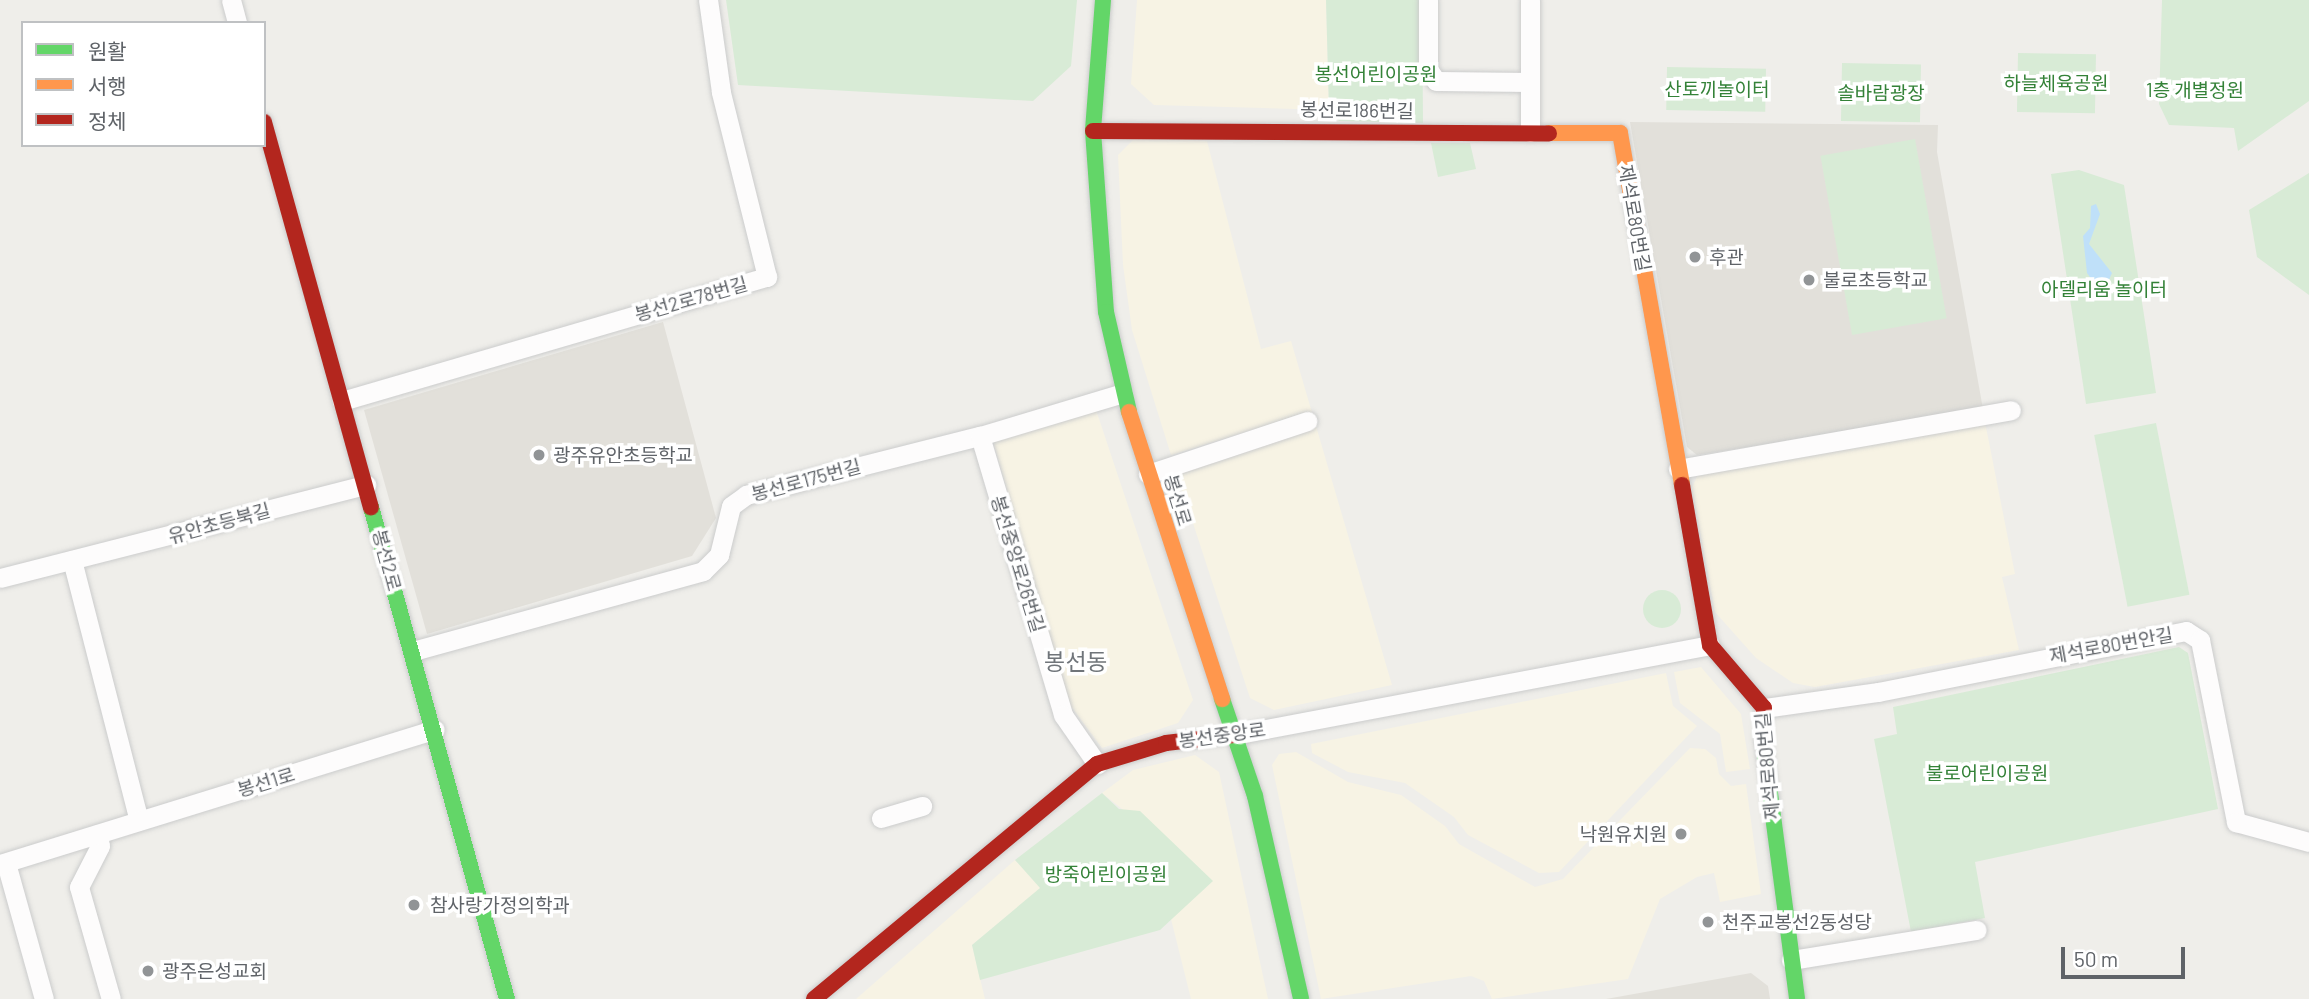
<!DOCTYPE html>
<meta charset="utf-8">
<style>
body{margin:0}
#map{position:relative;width:2309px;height:999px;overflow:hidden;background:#efeeea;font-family:Barlow,"Noto Sans KR",sans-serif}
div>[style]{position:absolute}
.commercial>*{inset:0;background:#f7f3e4}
.education>*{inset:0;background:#e2e0da}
.green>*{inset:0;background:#d8ebd6;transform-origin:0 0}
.round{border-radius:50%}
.water>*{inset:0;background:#bfe0f9}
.roads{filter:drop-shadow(0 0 2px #cbcccc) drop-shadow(0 0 2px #cbcccc)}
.street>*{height:19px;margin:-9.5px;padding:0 9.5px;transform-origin:9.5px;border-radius:9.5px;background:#fdfcfc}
.fast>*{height:16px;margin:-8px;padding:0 8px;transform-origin:8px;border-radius:8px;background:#63d668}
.slow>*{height:16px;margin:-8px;padding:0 8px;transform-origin:8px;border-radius:8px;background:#ff974d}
.jam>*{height:16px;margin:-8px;padding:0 8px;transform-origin:8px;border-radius:8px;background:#b3261e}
.dots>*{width:19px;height:19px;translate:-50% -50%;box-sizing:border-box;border:4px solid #fff;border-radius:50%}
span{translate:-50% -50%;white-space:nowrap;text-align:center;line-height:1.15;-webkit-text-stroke:7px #fff;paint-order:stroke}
.park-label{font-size:19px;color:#348238}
.street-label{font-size:19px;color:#5f6368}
.poi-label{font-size:19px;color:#5f6368}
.left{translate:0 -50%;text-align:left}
.right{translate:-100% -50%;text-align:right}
.quarter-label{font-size:23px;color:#70757a}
.legend{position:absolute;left:21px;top:21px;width:245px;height:126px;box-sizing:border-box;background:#fff;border:2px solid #bfc1c3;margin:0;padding:9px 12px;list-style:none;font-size:21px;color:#5f6368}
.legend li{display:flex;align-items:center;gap:14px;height:35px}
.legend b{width:35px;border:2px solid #bfc1c3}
.scale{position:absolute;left:2061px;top:947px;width:124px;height:32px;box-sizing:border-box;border:4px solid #5f6368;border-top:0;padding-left:9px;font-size:21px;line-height:24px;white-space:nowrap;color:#5f6368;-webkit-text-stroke:5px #fff;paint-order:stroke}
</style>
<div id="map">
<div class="commercial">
<i style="clip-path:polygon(1137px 0,1326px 0,1329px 110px,1154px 105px,1131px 84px)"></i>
<i style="clip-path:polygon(1136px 137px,1207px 141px,1261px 349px,1291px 341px,1392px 685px,1274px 710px,1250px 698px,1176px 471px,1281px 421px,1171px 455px,1132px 330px,1123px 265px,1118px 155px)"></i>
<i style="clip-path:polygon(1095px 407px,1193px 700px,1178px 723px,1102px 748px,1067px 701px,992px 437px)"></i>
<i style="clip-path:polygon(1985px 422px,2015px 574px,2002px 577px,2019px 650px,1815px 687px,1793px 683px,1756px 658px,1715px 612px,1692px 488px,1698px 474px)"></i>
<i style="clip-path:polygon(1701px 667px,1741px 714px,1750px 769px,1726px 772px,1720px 734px,1680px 703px,1674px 672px)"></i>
<i style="clip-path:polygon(1666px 673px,1673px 706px,1697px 726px,1559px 872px,1539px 873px,1468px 835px,1454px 817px,1405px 783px,1348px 772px,1312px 753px,1311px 744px)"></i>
<i style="clip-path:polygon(1690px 748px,1705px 749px,1716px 758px,1719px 774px,1731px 786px,1746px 784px,1761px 894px,1720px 902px,1714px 873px,1697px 877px,1660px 899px,1628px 979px,1492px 999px,1484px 981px,1471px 976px,1321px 999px,1272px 765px,1279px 754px,1296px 752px,1348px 782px,1401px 795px,1445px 826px,1459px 844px,1535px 887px,1563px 879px)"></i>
<i style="clip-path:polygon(1195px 755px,1219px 772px,1268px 999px,1191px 999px,1171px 919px,1212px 881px,1102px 793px,1133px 770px)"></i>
<i style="clip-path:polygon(1015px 860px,1041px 888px,972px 945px,985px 999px,856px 999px)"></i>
</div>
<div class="education">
<i style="clip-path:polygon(1630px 122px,1938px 125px,1937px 152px,1983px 409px,1697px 455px,1687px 447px)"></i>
<i style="clip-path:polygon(663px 322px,716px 518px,692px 556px,427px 634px,364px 410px)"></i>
<i style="clip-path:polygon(1751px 973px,1768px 986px,1770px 999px,1606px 999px)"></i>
</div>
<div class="green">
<i style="clip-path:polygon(726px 0,1077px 0,1071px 66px,1033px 101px,738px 85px)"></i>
<i style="clip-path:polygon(1326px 0,1422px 0,1423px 123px,1339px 121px,1329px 110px)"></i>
<i style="clip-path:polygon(2162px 0,2309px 0,2309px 101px,2238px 151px,2234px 128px,2169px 125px,2159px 104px)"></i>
<i style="left:2018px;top:53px;width:78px;height:59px;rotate:1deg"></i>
<i style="left:1842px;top:63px;width:79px;height:58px;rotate:1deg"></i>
<i style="left:1667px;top:67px;width:99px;height:43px;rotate:1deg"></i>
<i style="left:1915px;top:139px;width:182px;height:96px;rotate:80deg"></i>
<i style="clip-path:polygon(1431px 143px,1470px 143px,1476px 169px,1438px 177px)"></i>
<i style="clip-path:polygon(2079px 170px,2124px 185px,2156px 393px,2086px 404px,2051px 174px)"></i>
<i style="clip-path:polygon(2309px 173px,2309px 295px,2257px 257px,2249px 210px)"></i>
<i style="left:2156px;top:423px;width:175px;height:63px;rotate:79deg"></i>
<i class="round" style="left:1643px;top:590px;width:38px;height:38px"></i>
<i style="clip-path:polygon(2179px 647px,2188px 653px,2218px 809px,1975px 862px,1985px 918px,1911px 932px,1874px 739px,1897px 734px,1893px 707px)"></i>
<i style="clip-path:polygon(1102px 793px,1119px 809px,1140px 811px,1213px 881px,1160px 930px,980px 980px,972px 945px,1040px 888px,1015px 860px)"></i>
</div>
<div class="water">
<i style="clip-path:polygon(2096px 204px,2100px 214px,2089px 244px,2112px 273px,2107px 284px,2095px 284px,2087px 273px,2083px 236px,2090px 228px,2091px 206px)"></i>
</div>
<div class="roads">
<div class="street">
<i style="left:231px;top:0;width:24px;rotate:75deg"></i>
<i style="left:1428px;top:0;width:69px;rotate:90deg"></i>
<i style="left:1428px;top:69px;width:14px;rotate:56deg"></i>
<i style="left:1436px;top:81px;width:94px;rotate:0.6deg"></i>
<i style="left:1530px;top:0;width:132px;rotate:90deg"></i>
<i style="left:342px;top:401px;width:443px;rotate:-16.3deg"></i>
<i style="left:767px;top:277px;width:191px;rotate:-104deg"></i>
<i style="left:721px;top:92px;width:93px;rotate:-98deg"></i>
<i style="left:980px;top:436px;width:291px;rotate:73.4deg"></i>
<i style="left:1063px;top:715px;width:60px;rotate:55.2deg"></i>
<i style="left:1678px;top:469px;width:338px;rotate:-10deg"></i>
<i style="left:1148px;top:474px;width:168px;rotate:-18.4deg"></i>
<i style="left:72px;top:560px;width:269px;rotate:75.6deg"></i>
<i style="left:0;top:578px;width:378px;rotate:-14.3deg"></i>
<i style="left:413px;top:651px;width:301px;rotate:-15.4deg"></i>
<i style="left:703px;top:571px;width:23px;rotate:-45deg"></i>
<i style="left:719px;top:555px;width:50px;rotate:-76.2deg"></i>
<i style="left:731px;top:506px;width:19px;rotate:-36deg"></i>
<i style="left:746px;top:495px;width:241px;rotate:-14.2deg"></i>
<i style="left:980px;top:436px;width:149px;rotate:-16.7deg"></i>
<i style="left:1764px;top:708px;width:115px;rotate:-8deg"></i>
<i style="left:1878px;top:692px;width:314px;rotate:-11.2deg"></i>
<i style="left:2186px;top:631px;width:17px;rotate:33deg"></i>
<i style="left:2200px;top:640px;width:186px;rotate:78.8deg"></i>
<i style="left:2236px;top:822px;width:76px;rotate:15.3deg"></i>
<i style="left:1234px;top:735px;width:484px;rotate:-10.7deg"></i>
<i style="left:881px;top:818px;width:43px;rotate:-16.3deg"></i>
<i style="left:98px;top:834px;width:12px;rotate:81deg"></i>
<i style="left:100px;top:846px;width:46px;rotate:117.1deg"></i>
<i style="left:79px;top:887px;width:116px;rotate:74.1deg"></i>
<i style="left:6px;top:863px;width:141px;rotate:74.4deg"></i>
<i style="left:0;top:864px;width:455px;rotate:-17.2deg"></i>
<i style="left:1791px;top:960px;width:188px;rotate:-9.2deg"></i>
</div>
<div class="fast">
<i style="left:1103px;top:0;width:131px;rotate:94.4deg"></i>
<i style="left:1093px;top:131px;width:181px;rotate:85.9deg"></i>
<i style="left:1106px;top:312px;width:103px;rotate:77deg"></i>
<i style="left:371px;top:507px;width:510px;rotate:74.55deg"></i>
<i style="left:1222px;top:699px;width:102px;rotate:71.2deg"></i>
<i style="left:1255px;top:796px;width:208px;rotate:77.2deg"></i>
<i style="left:1763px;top:740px;width:261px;rotate:82.5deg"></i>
</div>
<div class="slow">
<i style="left:1549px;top:133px;width:71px"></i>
<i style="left:1620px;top:133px;width:357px;rotate:80deg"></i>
<i style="left:1129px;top:412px;width:302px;rotate:72deg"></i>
</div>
<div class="jam">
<i style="left:264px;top:122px;width:400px;rotate:74.5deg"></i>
<i style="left:1093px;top:131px;width:456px;rotate:0.3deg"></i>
<i style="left:1682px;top:485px;width:162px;rotate:80.1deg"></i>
<i style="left:1710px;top:645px;width:83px;rotate:49.4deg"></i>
<i style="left:1764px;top:708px;width:32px;rotate:92deg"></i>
<i style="left:814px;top:999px;width:368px;rotate:-39.7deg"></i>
<i style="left:1097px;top:764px;width:72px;rotate:-16.9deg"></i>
<i style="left:1166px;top:743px;width:68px;rotate:-6.7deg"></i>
</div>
</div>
<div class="dots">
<i style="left:1695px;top:257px;background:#919496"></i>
<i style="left:1809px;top:280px;background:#919496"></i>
<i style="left:539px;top:455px;background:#919496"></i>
<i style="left:1681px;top:834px;background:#919496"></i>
<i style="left:414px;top:905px;background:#919496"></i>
<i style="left:1708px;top:922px;background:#919496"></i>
<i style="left:148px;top:971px;background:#919496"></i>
</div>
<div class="park-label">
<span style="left:1376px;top:74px">봉선어린이공원</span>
<span style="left:2056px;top:83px">하늘체육공원</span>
<span style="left:1717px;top:89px">산토끼놀이터</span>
<span style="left:2195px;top:90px">1층 개별정원</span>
<span style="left:1881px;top:93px">솔바람광장</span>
<span style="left:2104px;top:289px">아델리움 놀이터</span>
<span style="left:1987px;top:773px">불로어린이공원</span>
<span style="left:1106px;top:874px">방죽어린이공원</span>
</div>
<div class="street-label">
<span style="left:1357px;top:110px;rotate:1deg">봉선로186번길</span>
<span style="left:1635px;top:218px;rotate:80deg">제석로80번길</span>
<span style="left:691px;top:299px;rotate:-16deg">봉선2로78번길</span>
<span style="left:806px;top:480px;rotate:-15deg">봉선로175번길</span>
<span style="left:1178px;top:500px;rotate:73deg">봉선로</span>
<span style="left:219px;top:523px;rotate:-15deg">유안초등북길</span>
<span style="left:387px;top:560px;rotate:75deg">봉선2로</span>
<span style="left:1018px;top:564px;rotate:73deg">봉선중앙로26번길</span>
<span style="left:2111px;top:645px;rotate:-10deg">제석로80번안길</span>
<span style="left:1222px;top:735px;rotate:-8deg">봉선중앙로</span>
<span style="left:1767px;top:766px;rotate:-95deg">제석로80번길</span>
<span style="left:266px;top:782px;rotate:-17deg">봉선1로</span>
</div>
<div class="poi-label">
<span class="left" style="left:1709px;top:257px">후관</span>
<span class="left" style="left:1823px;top:280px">불로초등학교</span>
<span class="left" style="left:553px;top:455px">광주유안초등학교</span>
<span class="right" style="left:1667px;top:834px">낙원유치원</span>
<span class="left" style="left:430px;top:905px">참사랑가정의학과</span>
<span class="left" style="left:1722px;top:922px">천주교봉선2동성당</span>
<span class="left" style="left:162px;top:971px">광주은성교회</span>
</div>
<div class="quarter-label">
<span style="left:1076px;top:661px">봉선동</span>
</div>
<ul class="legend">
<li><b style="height:9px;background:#63d668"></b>원활</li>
<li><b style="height:9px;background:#ff974d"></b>서행</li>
<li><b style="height:9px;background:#b3261e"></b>정체</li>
</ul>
<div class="scale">50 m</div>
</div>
